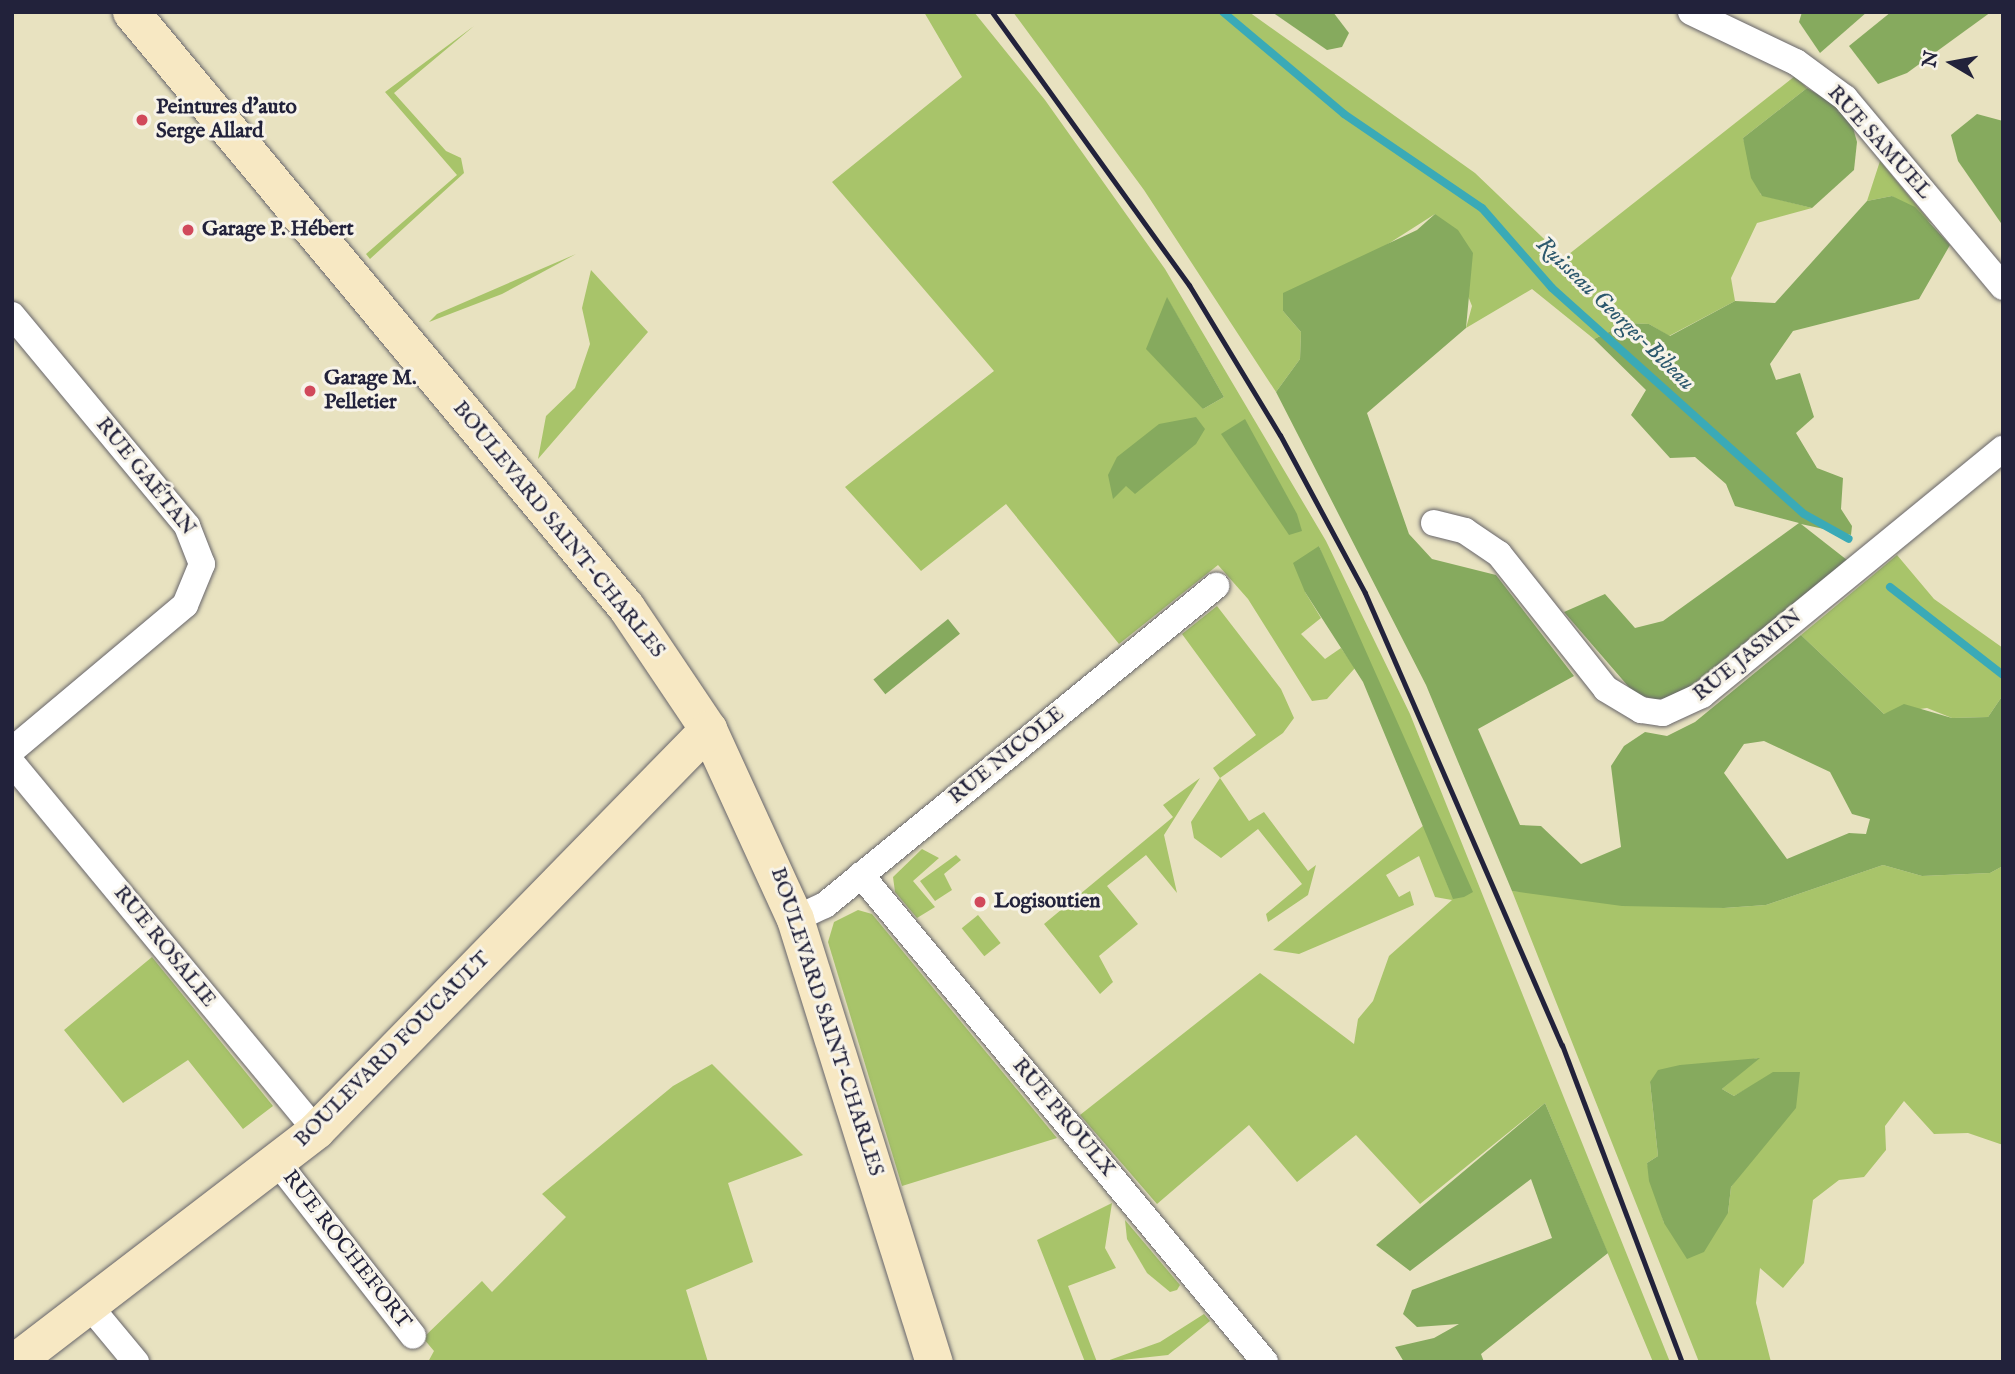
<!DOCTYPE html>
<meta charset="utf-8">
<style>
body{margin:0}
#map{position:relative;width:2015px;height:1374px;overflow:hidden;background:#e8e2c0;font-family:"IM FELL English",serif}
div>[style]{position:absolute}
.green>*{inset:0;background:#a8c46a;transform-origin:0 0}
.forest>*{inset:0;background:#86aa5e;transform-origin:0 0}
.stream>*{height:8px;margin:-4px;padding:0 4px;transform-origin:4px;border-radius:4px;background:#3aaab7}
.roads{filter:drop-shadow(0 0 2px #67656a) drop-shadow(0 0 2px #67656a)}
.street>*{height:26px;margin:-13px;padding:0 13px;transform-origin:13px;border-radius:13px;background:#fff}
.secondary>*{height:37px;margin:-18.5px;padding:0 18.5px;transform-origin:18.5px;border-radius:18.5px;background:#f7e8c3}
.rail>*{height:5px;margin:-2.5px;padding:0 2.5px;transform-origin:2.5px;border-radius:2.5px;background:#22223b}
.dots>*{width:19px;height:19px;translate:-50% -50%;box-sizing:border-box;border:4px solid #f7f3e8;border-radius:50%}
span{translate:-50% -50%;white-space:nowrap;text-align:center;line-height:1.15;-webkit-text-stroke:6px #f7f3e8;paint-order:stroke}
.poi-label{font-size:21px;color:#22223b;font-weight:700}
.left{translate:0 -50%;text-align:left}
.street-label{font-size:21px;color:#22223b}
.water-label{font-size:23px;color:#2c586d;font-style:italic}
.frame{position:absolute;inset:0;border:14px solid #22223b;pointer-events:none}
.north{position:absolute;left:1917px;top:28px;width:70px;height:70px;-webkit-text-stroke:5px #f7f3e8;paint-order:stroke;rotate:280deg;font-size:19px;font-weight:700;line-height:28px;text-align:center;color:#22223b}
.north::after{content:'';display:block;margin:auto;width:24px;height:32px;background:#22223b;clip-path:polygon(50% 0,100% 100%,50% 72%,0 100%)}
</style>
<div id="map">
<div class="green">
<i style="clip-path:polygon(evenodd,924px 12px,974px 12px,1045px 100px,1165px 269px,1326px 541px,1410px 714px,1670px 1362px,1653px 1362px,1545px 1103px,1420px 1204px,1356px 1135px,1297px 1182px,1249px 1125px,1157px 1204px,1080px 1115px,1260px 973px,1354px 1044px,1358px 1019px,1373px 1001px,1389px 956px,1452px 900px,1435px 897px,1419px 856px,1386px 875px,1399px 897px,1410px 891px,1414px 905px,1299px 954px,1273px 950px,1424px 825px,1453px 899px,1319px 546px,1305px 592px,1321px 618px,1301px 634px,1325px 659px,1341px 648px,1355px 668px,1327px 699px,1312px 701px,1248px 599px,1218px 565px,1119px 644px,1006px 504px,921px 571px,845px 487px,994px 371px,832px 182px,962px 77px,924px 12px,1167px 298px,1224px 397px,1203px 409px,1167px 298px)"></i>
<i style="clip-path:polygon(1013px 12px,1249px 12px,1475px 173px,1564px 258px,1795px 76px,1807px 88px,1743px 138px,1761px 195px,1812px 208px,1757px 223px,1731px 278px,1735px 301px,1669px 336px,1649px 324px,1628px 323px,1594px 339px,1532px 289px,1466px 328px,1472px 306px,1435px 214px,1283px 311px,1301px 332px,1300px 359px,1276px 392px,1144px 190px)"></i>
<i style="clip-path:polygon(474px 26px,394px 93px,446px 151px,461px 158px,464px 173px,370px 259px,366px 254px,457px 175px,385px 92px)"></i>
<i style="clip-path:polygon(1880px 161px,1932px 224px,1892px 196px,1867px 201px)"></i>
<i style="clip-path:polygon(576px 254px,502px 294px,429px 322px,437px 314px)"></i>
<i style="clip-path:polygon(591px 270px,648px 332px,538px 459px,546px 416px,575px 388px,590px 344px,582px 308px)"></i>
<i style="clip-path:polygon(1897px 555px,1934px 599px,2003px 648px,2003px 695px,1988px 717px,1952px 718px,1927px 708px,1884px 714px,1801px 635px)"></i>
<i style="clip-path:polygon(1217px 606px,1281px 689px,1294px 718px,1283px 733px,1220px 778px,1249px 821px,1264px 812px,1308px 871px,1316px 865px,1308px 895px,1268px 922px,1266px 914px,1302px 884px,1258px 829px,1221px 858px,1194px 838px,1191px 822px,1220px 778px,1213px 768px,1256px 735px,1182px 634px)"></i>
<i style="clip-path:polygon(1200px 778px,1164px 835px,1177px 893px,1146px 855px,1107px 886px,1138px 924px,1099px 956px,1113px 982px,1100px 994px,1044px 924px,1173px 817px,1163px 805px)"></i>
<i style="clip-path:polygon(922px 849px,939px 858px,913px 881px,935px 907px,917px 918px,895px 892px,893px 877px)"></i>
<i style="clip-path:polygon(956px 855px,961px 860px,944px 874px,952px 890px,935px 901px,920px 881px)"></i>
<i style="clip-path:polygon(evenodd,1883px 865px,1922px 876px,1990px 873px,2003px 866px,2003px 1145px,1968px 1133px,1934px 1134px,1904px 1101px,1885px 1126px,1886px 1150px,1864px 1177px,1839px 1180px,1813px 1200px,1804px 1263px,1783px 1288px,1760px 1268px,1756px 1303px,1771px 1362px,1699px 1362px,1512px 891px,1724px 908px,1766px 905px,1883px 865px,1758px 1058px,1722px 1089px,1734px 1096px,1752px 1086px,1751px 1159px,1731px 1187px,1728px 1213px,1664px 1223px,1647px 1163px,1658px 1156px,1650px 1082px,1758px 1058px)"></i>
<i style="clip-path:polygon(858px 910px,872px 914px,1057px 1138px,902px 1186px,828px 942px,834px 922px)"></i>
<i style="left:978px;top:915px;width:36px;height:21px;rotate:51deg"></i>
<i style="clip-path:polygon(152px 957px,273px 1106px,243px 1129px,188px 1060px,123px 1103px,64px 1030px)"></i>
<i style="clip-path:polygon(712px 1064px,803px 1155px,728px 1183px,753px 1262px,686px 1290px,708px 1362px,428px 1362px,434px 1351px,423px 1338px,482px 1281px,492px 1292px,566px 1217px,542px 1194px,673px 1086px)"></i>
<i style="clip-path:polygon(1112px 1203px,1105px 1248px,1116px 1268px,1068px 1286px,1097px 1362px,1085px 1362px,1037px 1240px)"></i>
<i style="clip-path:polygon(1125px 1220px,1180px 1285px,1177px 1290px,1170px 1292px,1147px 1273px,1127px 1239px)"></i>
<i style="clip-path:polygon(1204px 1314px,1210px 1321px,1168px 1355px,1104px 1362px,1160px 1342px)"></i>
</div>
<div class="forest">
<i style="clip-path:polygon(1272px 12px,1333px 12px,1349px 33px,1342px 47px,1327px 50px)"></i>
<i style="clip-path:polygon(1802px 12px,1867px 12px,1820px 53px,1799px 22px)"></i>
<i style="clip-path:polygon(1891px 12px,1991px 12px,1907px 73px,1878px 84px,1849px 46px)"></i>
<i style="clip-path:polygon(1807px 88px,1834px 104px,1852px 124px,1857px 142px,1854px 170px,1812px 208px,1762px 196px,1751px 178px,1743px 138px)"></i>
<i style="clip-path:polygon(1977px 114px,2003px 121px,2003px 226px,1958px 161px,1951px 135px)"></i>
<i style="clip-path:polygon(1892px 196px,1915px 207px,1950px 245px,1919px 299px,1793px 331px,1770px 364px,1776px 380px,1800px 373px,1814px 417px,1796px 433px,1817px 468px,1843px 478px,1841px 509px,1852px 526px,1851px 535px,1801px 524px,1847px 560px,1681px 694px,1656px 700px,1634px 693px,1564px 612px,1605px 594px,1635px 628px,1663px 621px,1799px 523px,1735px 506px,1726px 484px,1695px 457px,1670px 458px,1631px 415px,1646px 390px,1594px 339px,1628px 323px,1649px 324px,1670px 336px,1735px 301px,1775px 303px,1867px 201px)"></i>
<i style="clip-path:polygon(evenodd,1435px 214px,1458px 230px,1473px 253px,1466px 328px,1367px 413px,1409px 534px,1432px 559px,1496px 575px,1574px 676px,1478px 729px,1520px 825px,1541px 826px,1581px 864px,1621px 847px,1611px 766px,1624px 746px,1645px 732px,1667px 736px,1695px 722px,1801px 635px,1884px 714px,1904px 704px,1952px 718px,1988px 717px,2003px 695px,2003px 866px,1990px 873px,1922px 876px,1883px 865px,1766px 905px,1724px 908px,1622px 906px,1512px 891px,1426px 685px,1276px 392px,1300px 359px,1301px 332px,1283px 311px,1283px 293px,1417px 230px,1435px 214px,1764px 741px,1830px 772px,1852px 814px,1870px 819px,1866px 834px,1849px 833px,1787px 859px,1724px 773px,1744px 744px,1764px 741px)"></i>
<i style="clip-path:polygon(1167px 297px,1224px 397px,1203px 409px,1146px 349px)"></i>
<i style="clip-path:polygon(1196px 417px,1205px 429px,1196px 444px,1135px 494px,1126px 486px,1113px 499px,1108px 475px,1117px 457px,1159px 424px)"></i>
<i style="clip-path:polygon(1245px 419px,1297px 514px,1302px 531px,1289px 535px,1221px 434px)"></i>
<i style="clip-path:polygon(1319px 546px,1473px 892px,1464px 897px,1453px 899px,1363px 682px,1305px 592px,1293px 563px)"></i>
<i style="left:948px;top:619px;width:19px;height:96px;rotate:51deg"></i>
<i style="clip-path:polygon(1760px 1058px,1722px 1089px,1734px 1096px,1773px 1072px,1800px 1072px,1796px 1108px,1731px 1187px,1728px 1213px,1704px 1252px,1687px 1259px,1664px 1223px,1649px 1181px,1647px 1163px,1658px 1156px,1650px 1082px,1658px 1070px,1680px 1065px)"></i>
<i style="clip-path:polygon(1545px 1103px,1608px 1253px,1481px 1354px,1484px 1362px,1404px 1362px,1395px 1347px,1434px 1338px,1459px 1324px,1417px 1327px,1403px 1314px,1412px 1290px,1552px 1238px,1531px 1179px,1410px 1271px,1376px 1245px)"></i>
</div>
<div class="stream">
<i style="left:1223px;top:12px;width:158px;rotate:40.1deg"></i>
<i style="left:1344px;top:114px;width:167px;rotate:34.3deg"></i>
<i style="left:1482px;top:208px;width:106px;rotate:48.8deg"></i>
<i style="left:1552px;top:288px;width:338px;rotate:41.9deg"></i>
<i style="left:1804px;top:514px;width:51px;rotate:29.1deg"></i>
<i style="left:1890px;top:587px;width:143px;rotate:37.9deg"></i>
</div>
<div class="roads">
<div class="street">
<i style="left:1691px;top:12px;width:116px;rotate:25.5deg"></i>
<i style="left:1796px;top:62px;width:61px;rotate:36.3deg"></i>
<i style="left:1845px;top:98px;width:246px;rotate:50.1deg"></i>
<i style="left:12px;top:315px;width:274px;rotate:50.3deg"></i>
<i style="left:187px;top:526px;width:41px;rotate:68.5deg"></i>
<i style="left:202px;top:564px;width:44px;rotate:112.5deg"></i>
<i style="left:185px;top:605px;width:226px;rotate:140deg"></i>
<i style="left:1434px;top:523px;width:32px;rotate:14deg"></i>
<i style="left:1465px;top:531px;width:41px;rotate:34.1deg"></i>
<i style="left:1499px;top:554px;width:172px;rotate:51.6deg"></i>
<i style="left:1606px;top:689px;width:41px;rotate:31deg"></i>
<i style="left:1641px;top:710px;width:22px;rotate:8deg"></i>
<i style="left:1663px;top:713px;width:43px;rotate:-24.8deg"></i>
<i style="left:1702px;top:695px;width:389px;rotate:-39.3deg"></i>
<i style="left:12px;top:763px;width:477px;rotate:50.4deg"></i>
<i style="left:861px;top:875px;width:633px;rotate:50.32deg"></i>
<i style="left:795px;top:919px;width:33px;rotate:-25deg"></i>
<i style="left:825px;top:905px;width:505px;rotate:-39.21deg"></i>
<i style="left:278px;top:1163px;width:219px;rotate:52deg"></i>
<i style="left:87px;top:1303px;width:77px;rotate:50.3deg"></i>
</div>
<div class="secondary">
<i style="left:131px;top:12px;width:774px;rotate:50.24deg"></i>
<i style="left:626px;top:607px;width:147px;rotate:56.1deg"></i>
<i style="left:708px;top:729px;width:209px;rotate:65.4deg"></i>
<i style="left:795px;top:919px;width:464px;rotate:72.6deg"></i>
<i style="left:14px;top:1362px;width:381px;rotate:-37.5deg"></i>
<i style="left:316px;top:1130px;width:561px;rotate:-45.65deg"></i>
</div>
</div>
<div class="rail">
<i style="left:992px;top:12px;width:337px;rotate:54.2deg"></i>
<i style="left:1189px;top:285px;width:175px;rotate:58.8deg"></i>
<i style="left:1280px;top:435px;width:179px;rotate:61.7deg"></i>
<i style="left:1365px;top:593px;width:493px;rotate:66.5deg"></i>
<i style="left:1562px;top:1045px;width:339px;rotate:69.3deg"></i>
</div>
<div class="dots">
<i style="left:142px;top:120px;background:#d1495b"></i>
<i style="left:188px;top:230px;background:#d1495b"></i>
<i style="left:310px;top:391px;background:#d1495b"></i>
<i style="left:980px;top:902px;background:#d1495b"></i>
</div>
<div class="poi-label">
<span class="left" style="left:156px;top:120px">Peintures d'auto<br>Serge Allard</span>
<span class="left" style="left:202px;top:230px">Garage P. Hébert</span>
<span class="left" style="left:324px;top:391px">Garage M.<br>Pelletier</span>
<span class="left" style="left:994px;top:902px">Logisoutien</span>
</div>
<div class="street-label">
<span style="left:1879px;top:143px;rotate:48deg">RUE SAMUEL</span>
<span style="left:145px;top:477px;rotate:51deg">RUE GAÉTAN</span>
<span style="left:558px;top:530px;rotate:51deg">BOULEVARD SAINT-CHARLES</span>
<span style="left:1748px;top:656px;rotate:-39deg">RUE JASMIN</span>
<span style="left:1007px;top:756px;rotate:-39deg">RUE NICOLE</span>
<span style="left:164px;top:947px;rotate:51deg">RUE ROSALIE</span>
<span style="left:826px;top:1022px;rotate:72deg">BOULEVARD SAINT-CHARLES</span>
<span style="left:393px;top:1050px;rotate:-45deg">BOULEVARD FOUCAULT</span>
<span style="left:1063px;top:1118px;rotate:50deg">RUE PROULX</span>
<span style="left:346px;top:1250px;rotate:52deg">RUE ROCHEFORT</span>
</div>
<div class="water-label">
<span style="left:1615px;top:314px;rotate:44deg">Ruisseau Georges-Bibeau</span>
</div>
<div class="frame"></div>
<div class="north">N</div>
</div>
